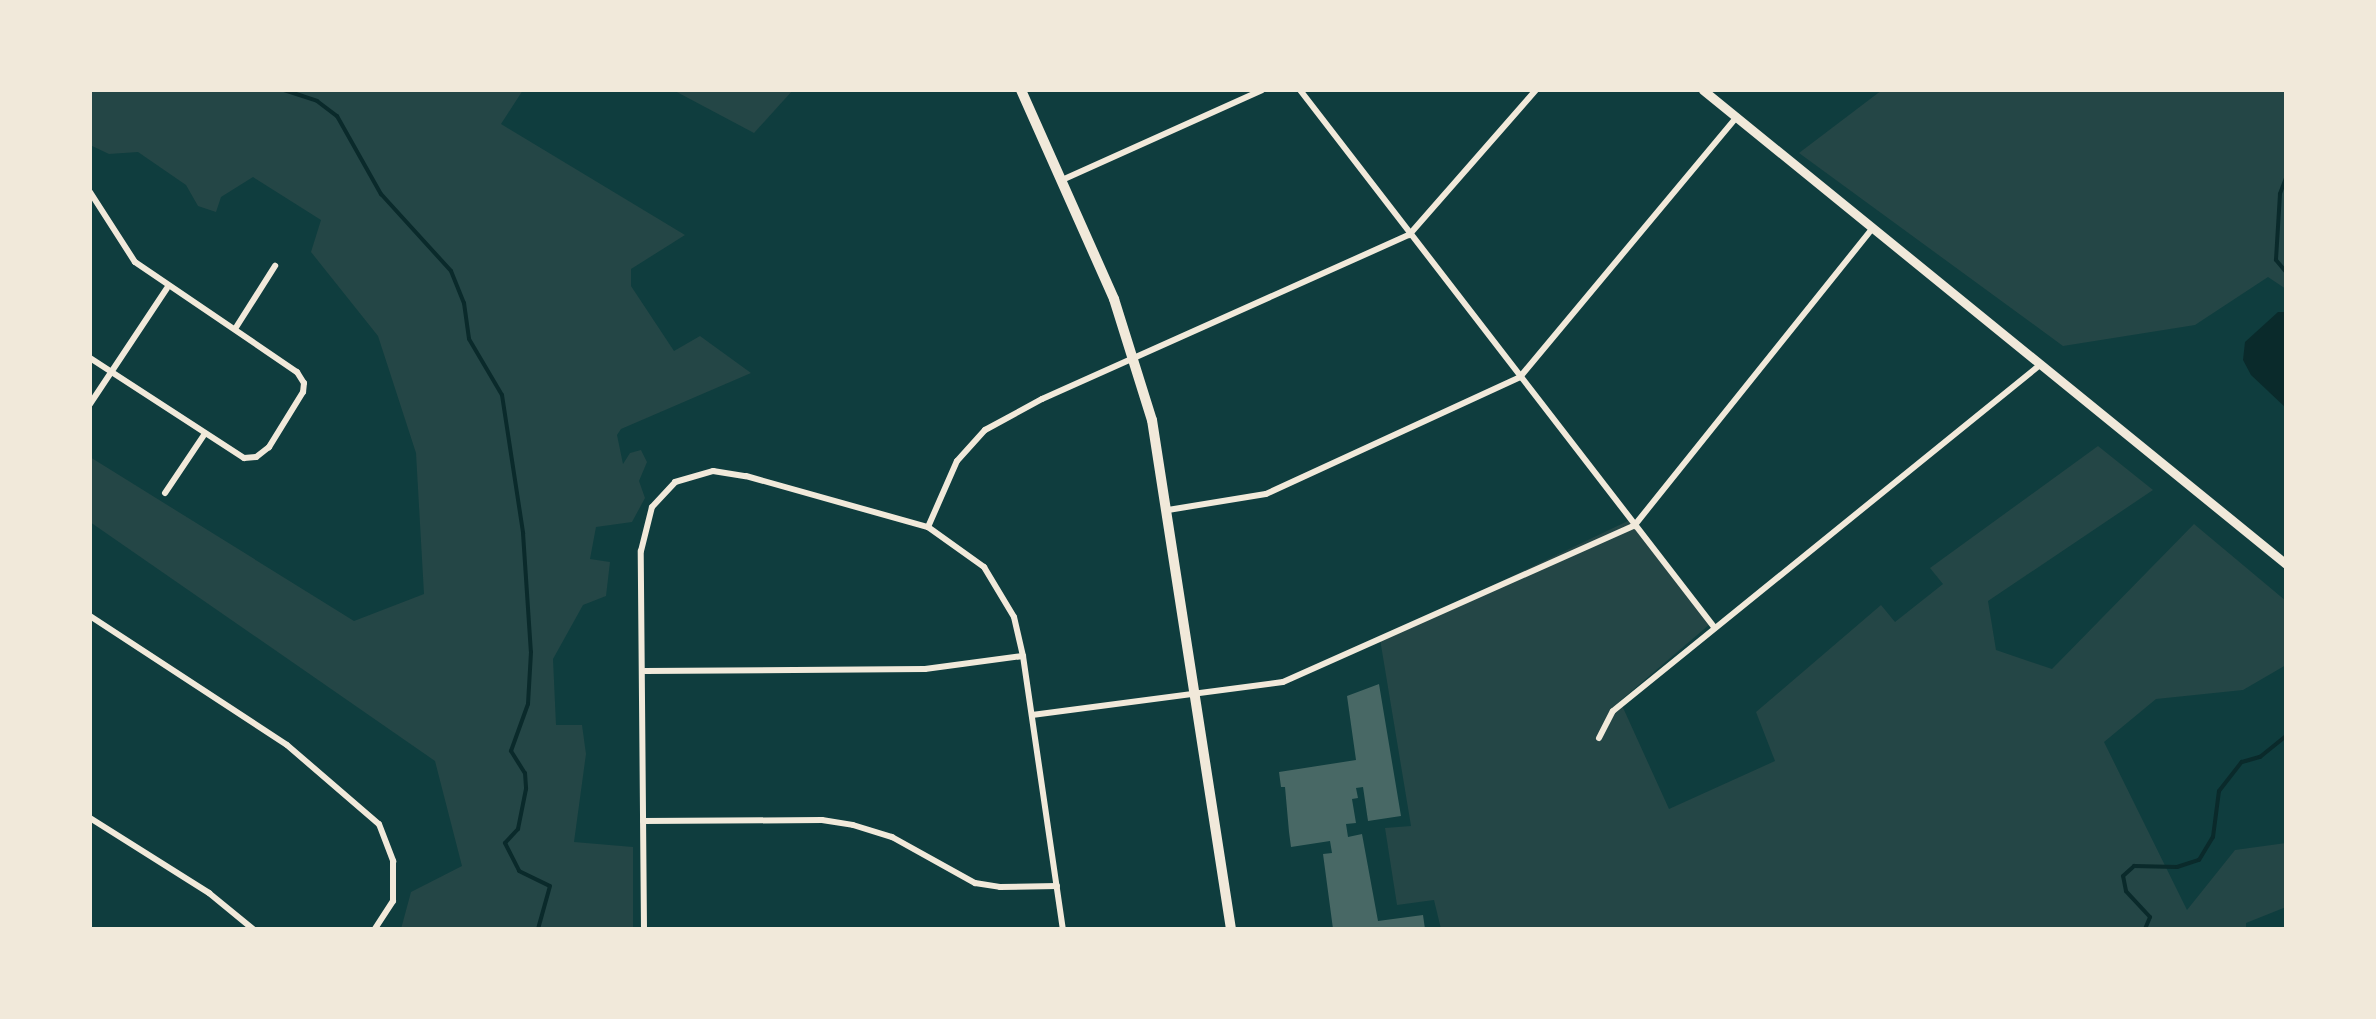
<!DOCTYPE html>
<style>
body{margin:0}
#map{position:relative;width:2376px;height:1019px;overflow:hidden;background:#0f3d3e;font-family:"Roboto Condensed",sans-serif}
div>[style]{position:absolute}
.green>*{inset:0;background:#244646}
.water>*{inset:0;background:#0a2a2b}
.stream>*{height:4px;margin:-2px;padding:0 2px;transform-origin:2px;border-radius:2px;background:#0a2a2b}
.building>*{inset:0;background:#486865}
.minor>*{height:6px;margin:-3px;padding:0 3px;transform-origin:3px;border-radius:3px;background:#f1e9da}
.secondary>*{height:9px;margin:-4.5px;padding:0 4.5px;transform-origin:4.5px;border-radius:4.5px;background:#f1e9da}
.primary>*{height:10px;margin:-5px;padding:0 5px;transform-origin:5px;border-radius:5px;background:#f1e9da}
span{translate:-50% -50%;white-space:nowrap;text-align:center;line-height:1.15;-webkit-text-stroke:8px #f1e9da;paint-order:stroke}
.frame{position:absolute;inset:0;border:92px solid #f1e9da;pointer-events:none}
</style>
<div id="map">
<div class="green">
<i style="clip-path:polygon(90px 90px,523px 90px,501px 124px,685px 235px,631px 269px,631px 286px,674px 351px,700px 336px,751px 373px,621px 429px,617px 435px,623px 464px,630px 453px,641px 450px,647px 462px,639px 481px,645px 498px,632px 522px,596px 527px,590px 559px,610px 562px,606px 596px,583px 605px,553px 659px,556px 725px,582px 725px,586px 754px,574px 842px,633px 847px,633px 929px,401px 929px,411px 892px,462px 866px,435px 761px,90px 522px,90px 457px,354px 621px,424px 594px,416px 453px,378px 336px,311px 252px,321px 220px,253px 177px,221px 197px,216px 212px,198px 206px,186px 185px,138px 152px,109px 154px,90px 145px)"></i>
<i style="clip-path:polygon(673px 90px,793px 90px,754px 133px)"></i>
<i style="clip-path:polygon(1882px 90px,2286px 90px,2286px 289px,2268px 277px,2195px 325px,2063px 346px,1799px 153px)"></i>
<i style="clip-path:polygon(2098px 446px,2153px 490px,1988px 601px,1996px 650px,2052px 669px,2194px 524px,2286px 601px,2286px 665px,2243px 690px,2156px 699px,2104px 742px,2187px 910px,2235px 850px,2286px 843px,2286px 907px,2246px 923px,2246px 929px,1441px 929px,1434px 900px,1397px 905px,1385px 828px,1411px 826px,1380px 639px,1632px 519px,1710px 624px,1620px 701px,1669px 809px,1775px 761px,1756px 712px,1881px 605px,1895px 622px,1943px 584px,1930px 568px)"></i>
</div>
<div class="water">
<i style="clip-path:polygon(2278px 312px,2286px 312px,2286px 408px,2251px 375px,2243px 360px,2245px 342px)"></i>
</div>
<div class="stream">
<i style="left:284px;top:90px;width:35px;rotate:18deg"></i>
<i style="left:317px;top:101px;width:25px;rotate:37deg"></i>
<i style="left:337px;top:116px;width:90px;rotate:60.6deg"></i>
<i style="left:381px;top:194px;width:104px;rotate:47.7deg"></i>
<i style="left:451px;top:271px;width:35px;rotate:68deg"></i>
<i style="left:464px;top:303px;width:36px;rotate:82deg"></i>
<i style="left:469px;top:339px;width:65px;rotate:59.5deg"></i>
<i style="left:502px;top:395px;width:140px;rotate:81.3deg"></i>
<i style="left:523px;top:533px;width:119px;rotate:86.2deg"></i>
<i style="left:531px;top:652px;width:52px;rotate:93.3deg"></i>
<i style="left:528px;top:704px;width:50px;rotate:109.9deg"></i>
<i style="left:511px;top:751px;width:26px;rotate:58deg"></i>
<i style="left:525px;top:773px;width:16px;rotate:86deg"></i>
<i style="left:526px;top:789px;width:41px;rotate:101.3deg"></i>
<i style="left:518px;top:829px;width:19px;rotate:133deg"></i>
<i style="left:505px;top:843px;width:31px;rotate:63deg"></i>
<i style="left:519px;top:871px;width:34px;rotate:26deg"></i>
<i style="left:550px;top:886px;width:45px;rotate:105.6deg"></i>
<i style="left:2286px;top:178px;width:17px;rotate:111deg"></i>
<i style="left:2280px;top:194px;width:66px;rotate:93.5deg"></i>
<i style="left:2276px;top:260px;width:16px;rotate:50deg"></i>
<i style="left:2145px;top:929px;width:13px;rotate:-67deg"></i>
<i style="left:2150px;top:917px;width:35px;rotate:-133deg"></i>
<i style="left:2126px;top:891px;width:15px;rotate:-101deg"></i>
<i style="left:2123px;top:876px;width:15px;rotate:-42deg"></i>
<i style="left:2134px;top:866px;width:43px;rotate:1.3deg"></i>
<i style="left:2177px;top:867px;width:23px;rotate:-18deg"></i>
<i style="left:2199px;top:860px;width:27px;rotate:-59deg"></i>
<i style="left:2213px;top:837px;width:46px;rotate:-82.6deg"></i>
<i style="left:2219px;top:791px;width:37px;rotate:-52deg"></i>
<i style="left:2242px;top:762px;width:19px;rotate:-16deg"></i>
<i style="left:2260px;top:757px;width:33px;rotate:-39deg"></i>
</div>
<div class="building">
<i style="clip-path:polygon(1379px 684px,1401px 816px,1368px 821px,1363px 787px,1356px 788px,1358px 798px,1352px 799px,1356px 823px,1346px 824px,1348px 837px,1362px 834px,1378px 921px,1423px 915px,1425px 929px,1333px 929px,1323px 854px,1332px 853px,1330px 841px,1291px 847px,1289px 832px,1285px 787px,1281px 787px,1279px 772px,1356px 760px,1347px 696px)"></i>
</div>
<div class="minor">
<i style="left:1300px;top:90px;width:678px;rotate:52.37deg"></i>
<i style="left:1062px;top:180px;width:219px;rotate:-24.2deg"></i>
<i style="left:90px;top:192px;width:83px;rotate:57.3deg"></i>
<i style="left:135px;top:262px;width:196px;rotate:34.2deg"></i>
<i style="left:297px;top:372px;width:13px;rotate:58deg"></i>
<i style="left:304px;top:383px;width:9px;rotate:96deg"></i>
<i style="left:303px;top:392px;width:65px;rotate:121.7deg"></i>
<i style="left:269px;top:447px;width:16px;rotate:142deg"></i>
<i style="left:256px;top:457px;width:12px;rotate:175deg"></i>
<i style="left:244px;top:458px;width:184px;rotate:-147deg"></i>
<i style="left:235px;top:329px;width:75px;rotate:-57.6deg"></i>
<i style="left:90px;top:404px;width:139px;rotate:-56.4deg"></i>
<i style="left:165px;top:493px;width:70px;rotate:-56.1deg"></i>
<i style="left:1168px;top:510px;width:99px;rotate:-9.3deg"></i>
<i style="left:1266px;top:494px;width:280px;rotate:-24.7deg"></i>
<i style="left:1520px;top:377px;width:339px;rotate:-50.2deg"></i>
<i style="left:928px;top:527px;width:72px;rotate:-66.3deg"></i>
<i style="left:957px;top:461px;width:42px;rotate:-47.9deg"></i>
<i style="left:985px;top:430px;width:65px;rotate:-28.5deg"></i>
<i style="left:1042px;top:399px;width:402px;rotate:-24.1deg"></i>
<i style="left:1409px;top:235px;width:193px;rotate:-48.8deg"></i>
<i style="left:90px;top:616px;width:235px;rotate:33.2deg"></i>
<i style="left:287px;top:745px;width:121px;rotate:40.7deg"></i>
<i style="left:379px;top:824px;width:40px;rotate:69deg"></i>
<i style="left:393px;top:861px;width:40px;rotate:90deg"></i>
<i style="left:393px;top:901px;width:33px;rotate:123deg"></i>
<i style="left:645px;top:671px;width:280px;rotate:-0.4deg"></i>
<i style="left:925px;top:669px;width:99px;rotate:-7.6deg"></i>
<i style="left:1032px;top:715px;width:253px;rotate:-7.5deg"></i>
<i style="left:1283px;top:682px;width:384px;rotate:-24deg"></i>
<i style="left:1634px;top:526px;width:382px;rotate:-51.3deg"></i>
<i style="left:1599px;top:738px;width:30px;rotate:-63deg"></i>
<i style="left:1613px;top:711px;width:550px;rotate:-39.02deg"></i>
<i style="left:90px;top:818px;width:141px;rotate:32.2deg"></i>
<i style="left:209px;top:893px;width:57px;rotate:39.3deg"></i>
<i style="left:643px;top:821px;width:179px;rotate:-0.3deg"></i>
<i style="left:822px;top:820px;width:31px;rotate:9deg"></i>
<i style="left:853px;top:825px;width:41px;rotate:17.1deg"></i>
<i style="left:892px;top:837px;width:95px;rotate:29deg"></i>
<i style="left:975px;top:883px;width:25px;rotate:9deg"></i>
<i style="left:1000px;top:887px;width:57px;rotate:-1deg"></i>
<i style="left:644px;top:929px;width:378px;rotate:-90.5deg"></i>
<i style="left:641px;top:551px;width:45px;rotate:-76deg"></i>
<i style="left:652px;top:507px;width:34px;rotate:-47deg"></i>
<i style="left:675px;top:482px;width:40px;rotate:-16deg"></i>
<i style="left:713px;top:471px;width:33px;rotate:9deg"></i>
<i style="left:746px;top:476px;width:189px;rotate:15.7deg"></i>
<i style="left:928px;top:527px;width:69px;rotate:35.5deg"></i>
<i style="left:984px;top:567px;width:58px;rotate:59deg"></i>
<i style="left:1014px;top:617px;width:40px;rotate:77deg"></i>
<i style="left:1023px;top:656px;width:276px;rotate:81.7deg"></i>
</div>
<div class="secondary">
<i style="left:1703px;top:90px;width:751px;rotate:39.11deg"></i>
</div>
<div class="primary">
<i style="left:1021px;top:90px;width:229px;rotate:66deg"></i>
<i style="left:1114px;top:299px;width:127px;rotate:72.6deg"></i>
<i style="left:1152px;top:420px;width:515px;rotate:81.18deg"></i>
</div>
<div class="frame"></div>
</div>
